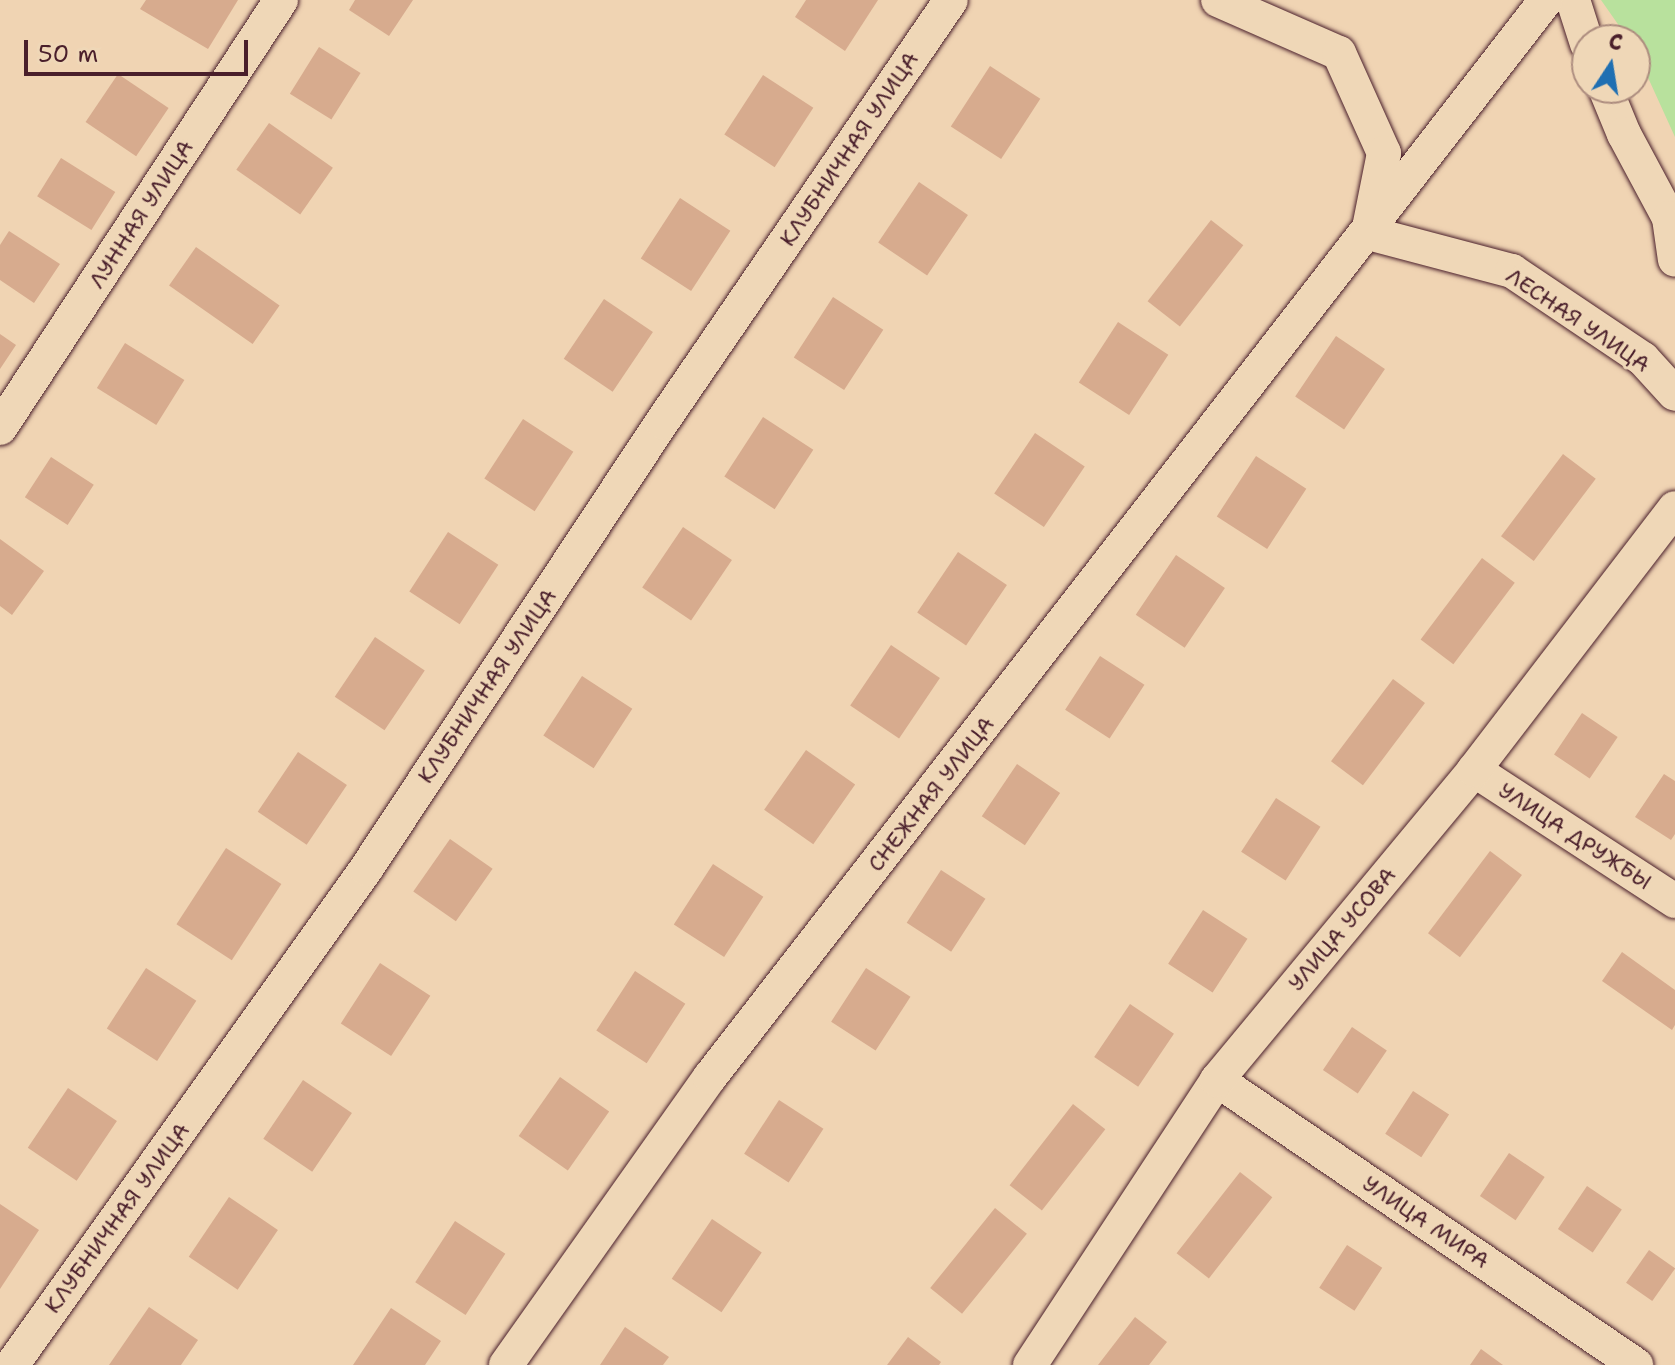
<!DOCTYPE html>
<meta charset="utf-8">
<style>
body{margin:0}
#map{position:relative;width:1675px;height:1365px;overflow:hidden;background:#f0d4b3;font-family:"Shantell Sans",sans-serif}
div>[style]{position:absolute}
.green>*{inset:0;background:#b8e19d}
.building>*{inset:0;background:#d7ab8e;transform-origin:0 0}
.roads{filter:drop-shadow(0 0 2px #4a1f2b) drop-shadow(0 0 2px #4a1f2b)}
.street>*{height:34px;margin:-17px;padding:0 17px;transform-origin:17px;border-radius:17px;background:#efd7b7}
span{translate:-50% -50%;white-space:nowrap;text-align:center;line-height:1.15;-webkit-text-stroke:6px #efd7b7;paint-order:stroke}
.street-label{font-size:22px;color:#4a1f2b}
.north{position:absolute;left:1571px;top:24px;width:80px;height:80px;box-sizing:border-box;background:#efd7b7;border:2px solid #ad8d7f;border-radius:50%;rotate:12deg;font-size:22px;font-weight:700;line-height:32px;text-align:center;color:#4a1f2b}
.north::after{content:'';display:block;margin:auto;width:28px;height:36px;background:#1f6fb2;clip-path:polygon(50% 0,100% 100%,50% 72%,0 100%)}
.scale{position:absolute;left:24px;top:40px;width:224px;height:36px;box-sizing:border-box;border:4px solid #4a1f2b;border-top:0;padding-left:10px;font-size:24px;line-height:28px;white-space:nowrap;color:#4a1f2b;-webkit-text-stroke:6px #efd7b7;paint-order:stroke}
</style>
<div id="map">
<div class="green">
<i style="clip-path:polygon(1601px 0,1675px 0,1675px 137px,1635px 49px,1635px 40px,1629px 40px)"></i>
</div>
<div class="building">
<i style="clip-path:polygon(146px 0,238px 0,208px 49px,140px 9px)"></i>
<i style="clip-path:polygon(355px 0,413px 0,389px 36px,349px 10px)"></i>
<i style="clip-path:polygon(806px 0,878px 0,845px 51px,795px 17px)"></i>
<i style="left:319px;top:47px;width:49px;height:55px;rotate:32deg"></i>
<i style="left:990px;top:66px;width:60px;height:72px;rotate:33deg"></i>
<i style="left:118px;top:74px;width:61px;height:58px;rotate:34deg"></i>
<i style="left:763px;top:75px;width:60px;height:71px;rotate:33deg"></i>
<i style="left:269px;top:123px;width:78px;height:57px;rotate:35deg"></i>
<i style="left:61px;top:158px;width:64px;height:45px;rotate:32deg"></i>
<i style="left:919px;top:182px;width:59px;height:73px;rotate:34deg"></i>
<i style="left:680px;top:198px;width:60px;height:72px;rotate:33deg"></i>
<i style="left:1211px;top:220px;width:41px;height:103px;rotate:38deg"></i>
<i style="clip-path:polygon(9px 231px,60px 264px,34px 303px,0 280px,0 245px)"></i>
<i style="left:196px;top:247px;width:102px;height:47px;rotate:35deg"></i>
<i style="left:833px;top:297px;width:60px;height:72px;rotate:33deg"></i>
<i style="left:604px;top:299px;width:59px;height:72px;rotate:34deg"></i>
<i style="left:1118px;top:322px;width:60px;height:72px;rotate:33deg"></i>
<i style="clip-path:polygon(0 334px,16px 345px,0 369px)"></i>
<i style="left:1336px;top:336px;width:59px;height:73px;rotate:34deg"></i>
<i style="left:125px;top:343px;width:70px;height:53px;rotate:32deg"></i>
<i style="left:763px;top:417px;width:60px;height:71px;rotate:33deg"></i>
<i style="left:523px;top:419px;width:60px;height:71px;rotate:33deg"></i>
<i style="left:1035px;top:433px;width:60px;height:73px;rotate:34deg"></i>
<i style="left:1563px;top:454px;width:41px;height:103px;rotate:37deg"></i>
<i style="left:1256px;top:456px;width:60px;height:72px;rotate:33deg"></i>
<i style="left:51px;top:457px;width:51px;height:48px;rotate:33deg"></i>
<i style="left:683px;top:527px;width:59px;height:73px;rotate:34deg"></i>
<i style="left:448px;top:532px;width:60px;height:71px;rotate:33deg"></i>
<i style="clip-path:polygon(0 539px,44px 571px,12px 615px,0 606px)"></i>
<i style="left:958px;top:552px;width:59px;height:73px;rotate:34deg"></i>
<i style="left:1176px;top:555px;width:59px;height:72px;rotate:34deg"></i>
<i style="left:1482px;top:558px;width:41px;height:102px;rotate:37deg"></i>
<i style="left:375px;top:637px;width:60px;height:72px;rotate:34deg"></i>
<i style="left:891px;top:645px;width:59px;height:73px;rotate:34deg"></i>
<i style="left:1100px;top:656px;width:53px;height:64px;rotate:33deg"></i>
<i style="left:582px;top:676px;width:60px;height:71px;rotate:33deg"></i>
<i style="left:1393px;top:679px;width:40px;height:103px;rotate:37deg"></i>
<i style="left:1582px;top:713px;width:43px;height:50px;rotate:34deg"></i>
<i style="left:806px;top:750px;width:60px;height:73px;rotate:35deg"></i>
<i style="left:298px;top:752px;width:59px;height:72px;rotate:34deg"></i>
<i style="left:1017px;top:764px;width:52px;height:63px;rotate:34deg"></i>
<i style="clip-path:polygon(1664px 774px,1675px 781px,1675px 834px,1671px 840px,1635px 817px)"></i>
<i style="left:1276px;top:798px;width:53px;height:64px;rotate:33deg"></i>
<i style="left:450px;top:839px;width:52px;height:64px;rotate:35deg"></i>
<i style="left:226px;top:848px;width:66px;height:91px;rotate:33deg"></i>
<i style="left:1490px;top:851px;width:40px;height:103px;rotate:37deg"></i>
<i style="left:713px;top:864px;width:60px;height:72px;rotate:33deg"></i>
<i style="left:941px;top:870px;width:53px;height:63px;rotate:33deg"></i>
<i style="left:1203px;top:910px;width:53px;height:64px;rotate:33deg"></i>
<i style="clip-path:polygon(1622px 952px,1675px 990px,1675px 1025px,1672px 1030px,1602px 981px)"></i>
<i style="left:380px;top:963px;width:60px;height:72px;rotate:33deg"></i>
<i style="left:146px;top:968px;width:60px;height:72px;rotate:33deg"></i>
<i style="left:866px;top:968px;width:53px;height:64px;rotate:33deg"></i>
<i style="left:635px;top:971px;width:60px;height:71px;rotate:33deg"></i>
<i style="left:1130px;top:1004px;width:53px;height:64px;rotate:34deg"></i>
<i style="left:1352px;top:1027px;width:42px;height:52px;rotate:34deg"></i>
<i style="left:560px;top:1077px;width:60px;height:72px;rotate:35deg"></i>
<i style="left:303px;top:1080px;width:59px;height:71px;rotate:34deg"></i>
<i style="left:68px;top:1088px;width:59px;height:72px;rotate:34deg"></i>
<i style="left:1413px;top:1091px;width:43px;height:51px;rotate:33deg"></i>
<i style="left:779px;top:1100px;width:53px;height:64px;rotate:33deg"></i>
<i style="left:1073px;top:1104px;width:41px;height:103px;rotate:38deg"></i>
<i style="left:1509px;top:1153px;width:43px;height:52px;rotate:34deg"></i>
<i style="left:1240px;top:1172px;width:41px;height:103px;rotate:38deg"></i>
<i style="left:1587px;top:1186px;width:42px;height:52px;rotate:34deg"></i>
<i style="left:229px;top:1197px;width:59px;height:72px;rotate:34deg"></i>
<i style="clip-path:polygon(0 1204px,39px 1230px,0 1289px)"></i>
<i style="left:995px;top:1208px;width:41px;height:103px;rotate:39deg"></i>
<i style="left:712px;top:1219px;width:60px;height:72px;rotate:34deg"></i>
<i style="left:455px;top:1221px;width:60px;height:73px;rotate:33deg"></i>
<i style="left:1347px;top:1245px;width:42px;height:51px;rotate:33deg"></i>
<i style="left:1649px;top:1250px;width:32px;height:40px;rotate:35deg"></i>
<i style="clip-path:polygon(149px 1307px,198px 1340px,181px 1365px,109px 1365px)"></i>
<i style="clip-path:polygon(391px 1308px,441px 1341px,425px 1365px,353px 1365px)"></i>
<i style="clip-path:polygon(1135px 1317px,1167px 1342px,1149px 1365px,1098px 1365px)"></i>
<i style="clip-path:polygon(625px 1327px,669px 1357px,663px 1365px,600px 1365px)"></i>
<i style="clip-path:polygon(908px 1337px,941px 1362px,939px 1365px,887px 1365px)"></i>
<i style="clip-path:polygon(1481px 1349px,1503px 1365px,1470px 1365px)"></i>
</div>
<div class="roads">
<div class="street">
<i style="left:1218px;top:0;width:132px;rotate:23.7deg"></i>
<i style="left:1339px;top:53px;width:110px;rotate:65.8deg"></i>
<i style="left:1384px;top:153px;width:82px;rotate:101.3deg"></i>
<i style="left:1368px;top:233px;width:149px;rotate:14.8deg"></i>
<i style="left:1512px;top:271px;width:158px;rotate:33.9deg"></i>
<i style="left:1643px;top:359px;width:47px;rotate:47.6deg"></i>
<i style="left:1573px;top:0;width:46px;rotate:72.3deg"></i>
<i style="left:1605px;top:88px;width:50px;rotate:67.6deg"></i>
<i style="left:1624px;top:134px;width:95px;rotate:61.8deg"></i>
<i style="left:1669px;top:218px;width:42px;rotate:81.9deg"></i>
<i style="left:0;top:428px;width:512px;rotate:-56.71deg"></i>
<i style="left:1474px;top:770px;width:240px;rotate:33.1deg"></i>
<i style="left:1217px;top:1080px;width:507px;rotate:34.22deg"></i>
<i style="left:12px;top:1365px;width:609px;rotate:-54.48deg"></i>
<i style="left:366px;top:869px;width:536px;rotate:-56.49deg"></i>
<i style="left:662px;top:422px;width:511px;rotate:-55.6deg"></i>
<i style="left:506px;top:1365px;width:353px;rotate:-54.7deg"></i>
<i style="left:710px;top:1077px;width:1363px;rotate:-52.18deg"></i>
<i style="left:1030px;top:1365px;width:341px;rotate:-56.7deg"></i>
<i style="left:1217px;top:1080px;width:403px;rotate:-50.3deg"></i>
<i style="left:1474px;top:770px;width:330px;rotate:-52.5deg"></i>
</div>
</div>
<div class="street-label">
<span style="left:849px;top:149px;rotate:-56deg">КЛУБНИЧНАЯ УЛИЦА</span>
<span style="left:141px;top:214px;rotate:-57deg">ЛУННАЯ УЛИЦА</span>
<span style="left:1578px;top:320px;rotate:34deg">ЛЕСНАЯ УЛИЦА</span>
<span style="left:487px;top:686px;rotate:-56deg">КЛУБНИЧНАЯ УЛИЦА</span>
<span style="left:931px;top:794px;rotate:-52deg">СНЕЖНАЯ УЛИЦА</span>
<span style="left:1575px;top:836px;rotate:33deg">УЛИЦА ДРУЖБЫ</span>
<span style="left:1342px;top:929px;rotate:-50deg">УЛИЦА УСОВА</span>
<span style="left:117px;top:1218px;rotate:-54deg">КЛУБНИЧНАЯ УЛИЦА</span>
<span style="left:1426px;top:1222px;rotate:34deg">УЛИЦА МИРА</span>
</div>
<div class="north">С</div>
<div class="scale">50 m</div>
</div>
